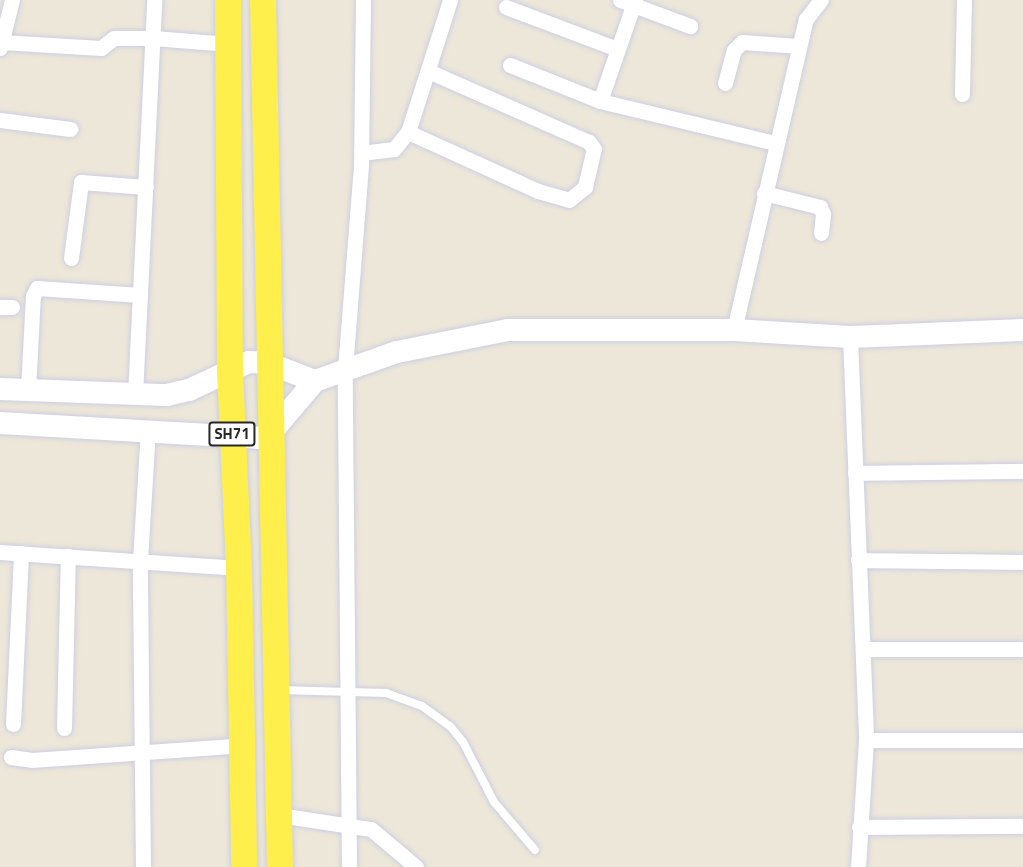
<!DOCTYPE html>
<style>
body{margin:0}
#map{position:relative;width:1023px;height:867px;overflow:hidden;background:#ece7d8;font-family:"Titillium Web",sans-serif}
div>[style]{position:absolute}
.roads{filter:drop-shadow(0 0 2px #cdcee3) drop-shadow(0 0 2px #cdcee3)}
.lane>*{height:8px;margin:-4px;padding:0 4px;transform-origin:4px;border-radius:4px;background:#fff}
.street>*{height:15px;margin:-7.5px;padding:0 7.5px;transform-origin:7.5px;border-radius:7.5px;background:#fff}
.secondary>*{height:22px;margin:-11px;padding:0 11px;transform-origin:11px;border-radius:11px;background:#fff}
.primary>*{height:26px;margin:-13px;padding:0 13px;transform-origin:13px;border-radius:13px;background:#feef4c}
span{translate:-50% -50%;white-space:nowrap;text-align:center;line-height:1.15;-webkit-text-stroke:4.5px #fff;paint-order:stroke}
.shield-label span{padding:2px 4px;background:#fff;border:2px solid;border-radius:4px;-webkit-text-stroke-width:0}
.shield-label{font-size:15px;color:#282828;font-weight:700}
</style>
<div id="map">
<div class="roads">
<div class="lane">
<i style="left:280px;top:690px;width:106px;rotate:1.6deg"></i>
<i style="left:386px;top:693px;width:38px;rotate:20deg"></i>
<i style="left:422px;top:706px;width:34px;rotate:36deg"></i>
<i style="left:450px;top:726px;width:21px;rotate:51deg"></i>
<i style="left:463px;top:742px;width:68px;rotate:62.7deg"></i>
<i style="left:494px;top:802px;width:63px;rotate:49.5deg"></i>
</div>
<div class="street">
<i style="left:620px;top:0;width:75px;rotate:20.4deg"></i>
<i style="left:506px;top:7px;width:119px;rotate:20.7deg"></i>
<i style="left:1px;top:42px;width:100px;rotate:3.4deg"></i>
<i style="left:101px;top:48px;width:16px;rotate:-38deg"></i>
<i style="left:114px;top:38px;width:39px"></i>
<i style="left:153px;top:38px;width:76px;rotate:4.5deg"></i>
<i style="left:0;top:48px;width:49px;rotate:-76deg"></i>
<i style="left:510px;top:65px;width:97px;rotate:21.8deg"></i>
<i style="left:600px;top:101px;width:180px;rotate:13.5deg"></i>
<i style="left:725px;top:83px;width:34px;rotate:-75deg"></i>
<i style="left:734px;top:50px;width:11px;rotate:-45deg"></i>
<i style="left:742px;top:42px;width:57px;rotate:4deg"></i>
<i style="left:962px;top:94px;width:94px;rotate:-88.8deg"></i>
<i style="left:600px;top:101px;width:107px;rotate:-70.9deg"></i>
<i style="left:0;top:120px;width:71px;rotate:7.3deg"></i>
<i style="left:408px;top:132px;width:143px;rotate:24.4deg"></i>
<i style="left:538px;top:191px;width:32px;rotate:16deg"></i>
<i style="left:569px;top:200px;width:21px;rotate:-39deg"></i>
<i style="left:585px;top:187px;width:39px;rotate:-77deg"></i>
<i style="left:594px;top:149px;width:9px;rotate:-126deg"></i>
<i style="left:589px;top:142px;width:176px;rotate:-156.2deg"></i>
<i style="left:361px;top:153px;width:33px;rotate:-7deg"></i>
<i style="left:394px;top:149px;width:22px;rotate:-51deg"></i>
<i style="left:408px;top:132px;width:139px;rotate:-72.3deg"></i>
<i style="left:764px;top:193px;width:58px;rotate:14deg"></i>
<i style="left:820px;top:207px;width:8px;rotate:67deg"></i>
<i style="left:823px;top:214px;width:19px;rotate:96deg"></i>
<i style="left:71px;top:258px;width:77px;rotate:-82.5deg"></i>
<i style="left:81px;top:182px;width:65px;rotate:4.4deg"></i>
<i style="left:0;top:307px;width:12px"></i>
<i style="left:734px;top:330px;width:319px;rotate:-77deg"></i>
<i style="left:806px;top:19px;width:24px;rotate:-52deg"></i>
<i style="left:850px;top:337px;width:403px;rotate:87.7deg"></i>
<i style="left:866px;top:740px;width:127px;rotate:93.6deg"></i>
<i style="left:28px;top:390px;width:94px;rotate:-87deg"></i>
<i style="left:33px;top:296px;width:9px;rotate:-63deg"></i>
<i style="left:37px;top:288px;width:103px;rotate:3.9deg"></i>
<i style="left:135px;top:395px;width:395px;rotate:-87.2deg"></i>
<i style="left:855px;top:473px;width:168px;rotate:-0.7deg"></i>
<i style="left:0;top:552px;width:240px;rotate:3.8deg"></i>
<i style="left:858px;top:560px;width:165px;rotate:0.7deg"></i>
<i style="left:863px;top:649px;width:160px"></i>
<i style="left:13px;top:724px;width:171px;rotate:-87.3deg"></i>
<i style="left:64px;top:728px;width:172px;rotate:-88.7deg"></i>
<i style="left:866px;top:740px;width:157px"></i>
<i style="left:11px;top:757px;width:21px;rotate:8deg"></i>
<i style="left:32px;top:760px;width:213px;rotate:-4deg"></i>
<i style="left:279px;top:815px;width:93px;rotate:8.7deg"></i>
<i style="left:371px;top:829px;width:59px;rotate:40.2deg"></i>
<i style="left:859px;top:827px;width:162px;rotate:-0.4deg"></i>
<i style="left:143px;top:867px;width:307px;rotate:-90.6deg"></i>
<i style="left:140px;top:560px;width:129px;rotate:-86.5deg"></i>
<i style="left:349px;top:867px;width:498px;rotate:-90.5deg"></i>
<i style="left:345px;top:369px;width:205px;rotate:-85.5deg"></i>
<i style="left:361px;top:165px;width:165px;rotate:-89.3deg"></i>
</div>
<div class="secondary">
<i style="left:0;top:389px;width:167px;rotate:2.1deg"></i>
<i style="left:167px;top:395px;width:23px;rotate:-13deg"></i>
<i style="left:189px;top:390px;width:66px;rotate:-25deg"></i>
<i style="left:249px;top:362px;width:19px;rotate:3deg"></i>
<i style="left:268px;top:363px;width:50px;rotate:21deg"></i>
<i style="left:0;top:423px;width:258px;rotate:3.3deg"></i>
<i style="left:258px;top:438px;width:11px;rotate:-15deg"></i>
<i style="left:269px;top:435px;width:71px;rotate:-49.6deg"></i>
<i style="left:315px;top:381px;width:87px;rotate:-19.5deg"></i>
<i style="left:397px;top:352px;width:113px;rotate:-11.2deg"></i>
<i style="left:508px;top:330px;width:226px"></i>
<i style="left:734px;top:330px;width:116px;rotate:3.5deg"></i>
<i style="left:850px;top:337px;width:173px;rotate:-2.3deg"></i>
</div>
<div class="primary">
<i style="left:228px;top:0;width:371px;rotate:89.7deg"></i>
<i style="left:230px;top:371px;width:197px;rotate:87.4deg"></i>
<i style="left:239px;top:568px;width:299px;rotate:89deg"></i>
<i style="left:263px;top:0;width:867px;rotate:88.88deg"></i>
</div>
</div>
<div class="shield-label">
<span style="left:232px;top:434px">SH71</span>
</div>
</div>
